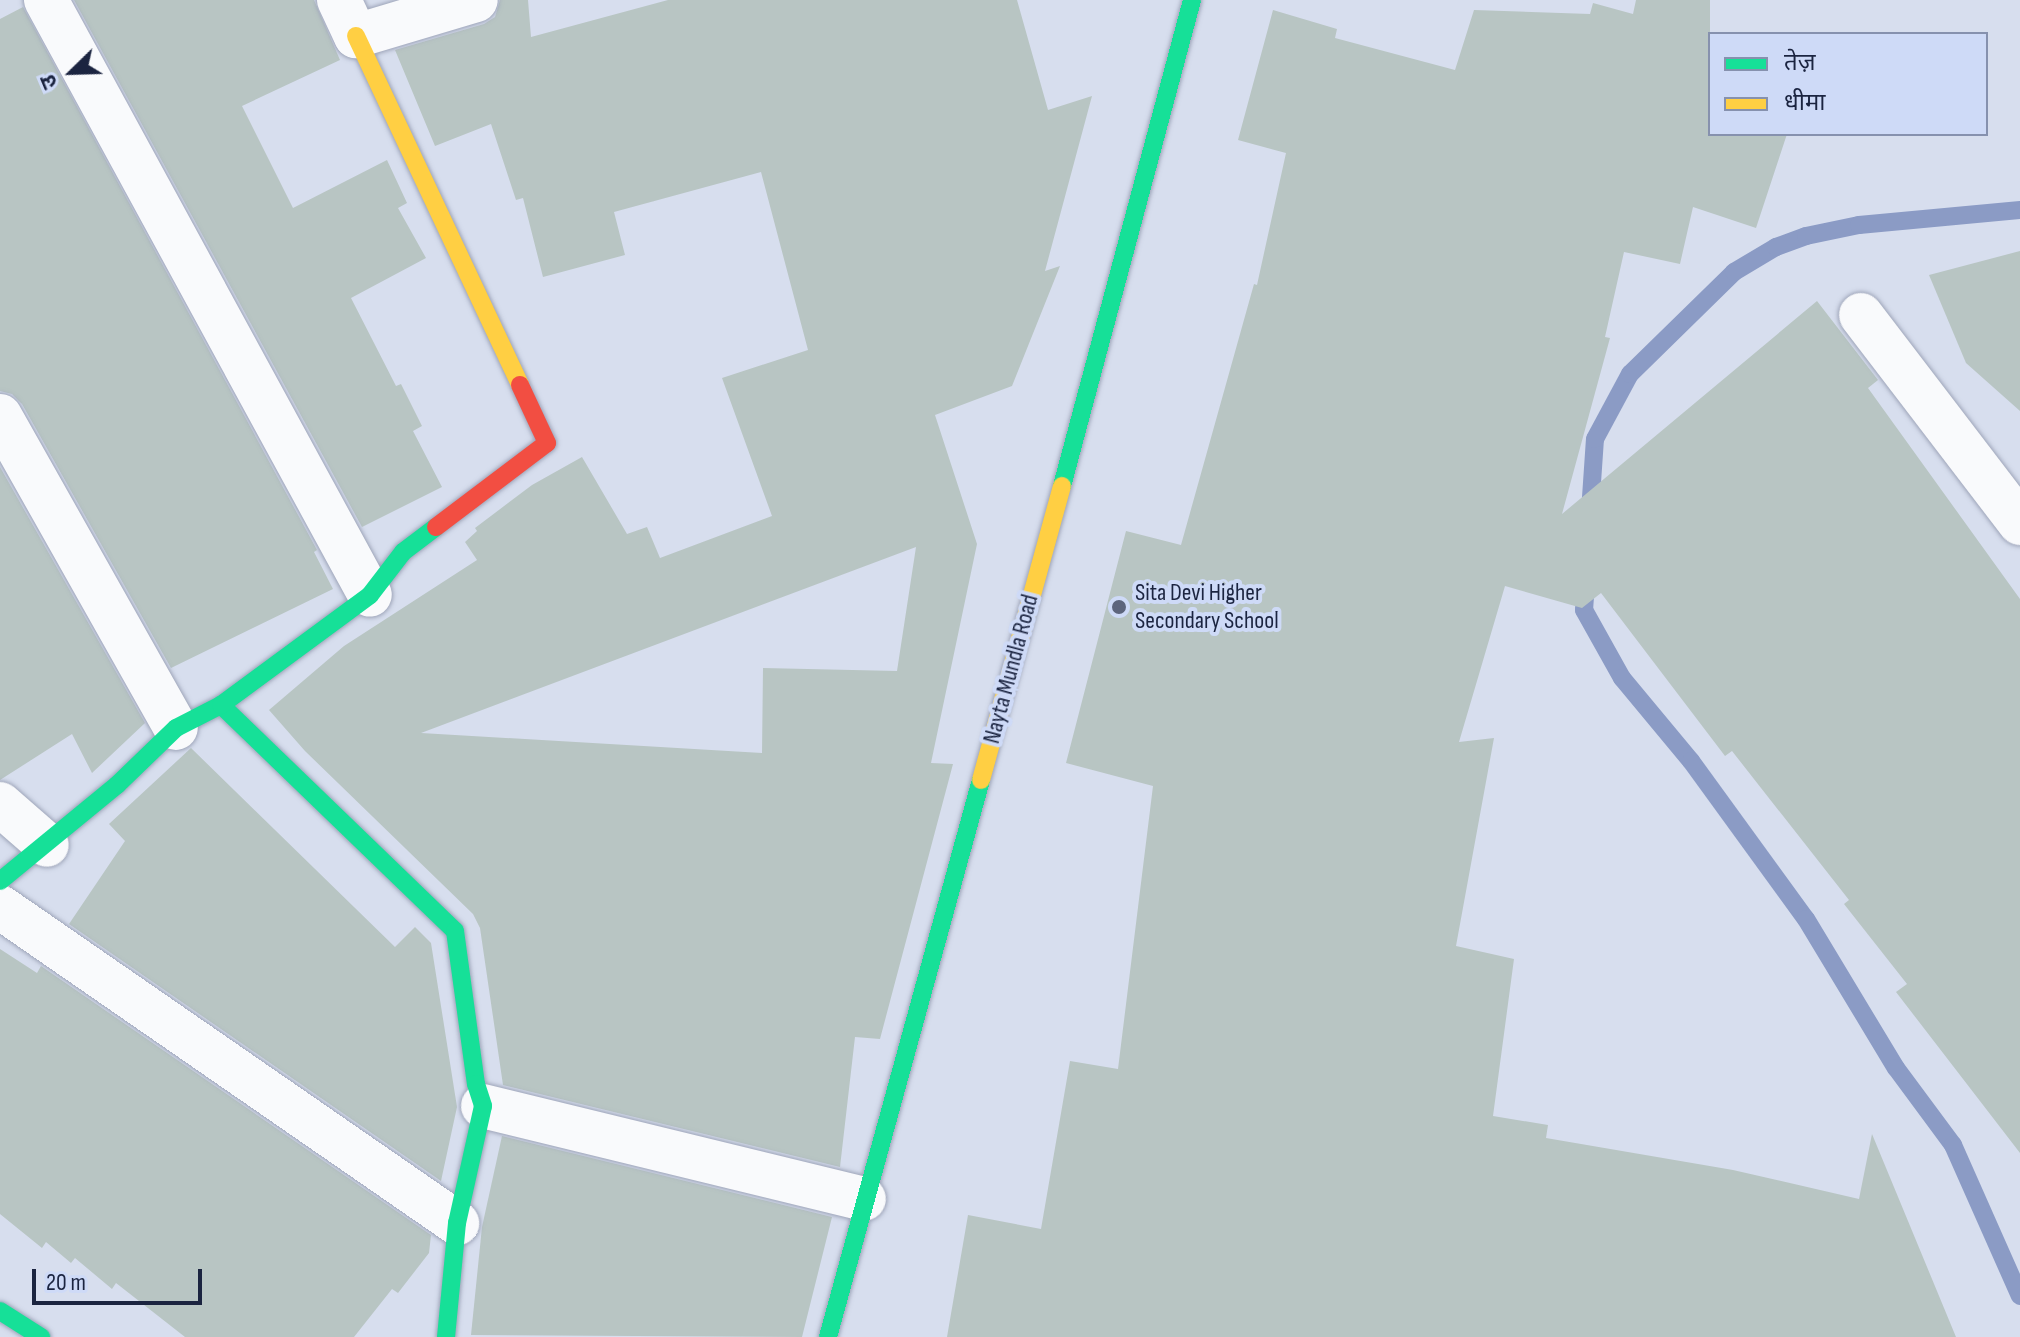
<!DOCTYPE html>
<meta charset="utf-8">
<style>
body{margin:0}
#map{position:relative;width:2020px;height:1337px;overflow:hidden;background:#d7deee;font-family:"Sofia Sans Condensed","Noto Sans Devanagari",sans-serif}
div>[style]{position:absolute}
.stream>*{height:18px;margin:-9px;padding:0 9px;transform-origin:9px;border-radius:9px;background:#8b9bc5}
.building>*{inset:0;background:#b8c5c3}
.roads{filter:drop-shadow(0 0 2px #9ea5b9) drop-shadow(0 0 2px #9ea5b9)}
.street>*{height:44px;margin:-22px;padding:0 22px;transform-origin:22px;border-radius:22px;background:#f9fafc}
.fast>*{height:18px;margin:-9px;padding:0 9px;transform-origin:9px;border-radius:9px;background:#16e098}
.slow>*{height:18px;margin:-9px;padding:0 9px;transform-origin:9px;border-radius:9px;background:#ffcf43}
.jam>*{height:18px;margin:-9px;padding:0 9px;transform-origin:9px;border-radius:9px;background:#f24e42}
.dots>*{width:22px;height:22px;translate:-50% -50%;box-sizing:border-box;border:4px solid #cedaf7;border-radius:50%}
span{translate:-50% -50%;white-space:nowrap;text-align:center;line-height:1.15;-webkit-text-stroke:8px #cedaf7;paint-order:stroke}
.poi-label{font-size:24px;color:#1b2440}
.left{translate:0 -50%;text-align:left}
.street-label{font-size:24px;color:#1b2440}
.legend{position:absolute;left:1708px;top:32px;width:280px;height:104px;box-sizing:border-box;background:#cedaf7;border:2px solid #8691ae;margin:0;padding:10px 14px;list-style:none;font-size:24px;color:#1b2440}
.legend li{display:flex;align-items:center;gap:16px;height:40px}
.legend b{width:40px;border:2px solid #8691ae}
.north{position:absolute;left:32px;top:32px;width:80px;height:80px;-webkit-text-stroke:6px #cedaf7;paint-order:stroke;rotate:247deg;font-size:22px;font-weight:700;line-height:32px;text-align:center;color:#1b2440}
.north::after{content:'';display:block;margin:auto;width:28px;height:36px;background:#1b2440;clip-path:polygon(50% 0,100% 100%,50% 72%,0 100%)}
.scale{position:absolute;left:32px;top:1269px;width:170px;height:36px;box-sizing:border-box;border:4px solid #1b2440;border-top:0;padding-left:10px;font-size:24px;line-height:28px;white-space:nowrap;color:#1b2440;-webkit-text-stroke:6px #cedaf7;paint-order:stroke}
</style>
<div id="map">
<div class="stream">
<i style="left:1590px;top:512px;width:73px;rotate:-86.1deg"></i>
<i style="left:1595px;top:439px;width:74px;rotate:-61.7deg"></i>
<i style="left:1630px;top:374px;width:146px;rotate:-44.4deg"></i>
<i style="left:1734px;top:272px;width:49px;rotate:-30.8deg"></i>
<i style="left:1776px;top:247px;width:32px;rotate:-20deg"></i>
<i style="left:1806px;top:236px;width:54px;rotate:-11.7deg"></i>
<i style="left:1859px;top:225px;width:162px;rotate:-5.3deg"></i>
<i style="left:1586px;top:582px;width:28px;rotate:94deg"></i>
<i style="left:1584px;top:610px;width:78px;rotate:60.8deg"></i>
<i style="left:1622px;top:678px;width:108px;rotate:50.3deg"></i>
<i style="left:1691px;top:761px;width:195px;rotate:54deg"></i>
<i style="left:1806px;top:919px;width:174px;rotate:58.9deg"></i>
<i style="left:1896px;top:1068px;width:96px;rotate:53.5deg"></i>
<i style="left:1953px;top:1145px;width:165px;rotate:66.1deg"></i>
</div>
<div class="building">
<i style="clip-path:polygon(74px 0,314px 0,340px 60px,242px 106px,293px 208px,387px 160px,407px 203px,398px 208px,426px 258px,351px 298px,396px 386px,401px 384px,422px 426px,413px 431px,442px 487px,362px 527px)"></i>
<i style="clip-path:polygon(evenodd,500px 0,528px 0,531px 37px,668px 0,1017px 0,1048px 110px,1092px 96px,1045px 271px,1060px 266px,1012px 386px,935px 415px,977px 544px,931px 763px,953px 764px,880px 1039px,855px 1037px,840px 1167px,503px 1085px,480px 928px,473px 914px,305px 751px,269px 710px,344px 646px,477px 560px,465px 542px,477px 531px,475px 528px,532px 485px,582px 457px,627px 534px,647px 527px,660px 558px,772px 516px,722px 378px,808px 350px,761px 172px,614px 212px,625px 255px,543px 277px,523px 198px,516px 200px,491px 124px,435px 146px,395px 50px,484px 24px,495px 17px,500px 0,916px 547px,897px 671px,763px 668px,762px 753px,421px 733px,916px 547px)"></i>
<i style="clip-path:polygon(1636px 0,1710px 0,1710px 134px,1787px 134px,1756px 228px,1693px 207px,1680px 264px,1624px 252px,1605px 337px,1610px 338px,1562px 514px,1817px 301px,1878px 380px,1868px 388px,2020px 599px,2020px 1153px,1896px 992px,1907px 984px,1844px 904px,1849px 900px,1732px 751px,1725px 756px,1601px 593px,1582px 608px,1505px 586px,1459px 742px,1494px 738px,1456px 946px,1514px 959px,1493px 1116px,1548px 1125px,1546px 1138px,1733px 1170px,1859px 1199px,1872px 1134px,1956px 1337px,947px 1337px,968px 1215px,1041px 1229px,1070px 1061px,1118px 1069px,1153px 786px,1066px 763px,1126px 531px,1181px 545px,1254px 284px,1257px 285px,1286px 153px,1238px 140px,1273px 10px,1337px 29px,1335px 38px,1455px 70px,1474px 10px,1590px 14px,1593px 3px,1633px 14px)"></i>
<i style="clip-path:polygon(23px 7px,317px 550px,314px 552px,333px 589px,171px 668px,22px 404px,12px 394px,0 391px,0 19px)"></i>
<i style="clip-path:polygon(2020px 251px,2020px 411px,1966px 363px,1929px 275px)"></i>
<i style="clip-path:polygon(0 467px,145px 723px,92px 773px,72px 734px,0 780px)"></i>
<i style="clip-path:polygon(191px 748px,395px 947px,415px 927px,431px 943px,457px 1107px,441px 1181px,69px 924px,125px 841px,109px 824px)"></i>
<i style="clip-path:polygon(0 949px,37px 973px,41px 966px,431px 1235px,429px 1253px,398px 1293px,392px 1289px,354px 1337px,185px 1337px,116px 1283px,112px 1289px,75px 1258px,71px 1263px,46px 1242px,42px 1248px,0 1214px)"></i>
<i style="clip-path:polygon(502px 1136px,832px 1217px,802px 1337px,471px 1335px,482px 1227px)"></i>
</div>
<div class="roads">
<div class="street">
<i style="left:46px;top:0;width:677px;rotate:61.43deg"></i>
<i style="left:339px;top:0;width:40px;rotate:65deg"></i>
<i style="left:356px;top:36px;width:125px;rotate:-16.7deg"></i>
<i style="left:1861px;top:315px;width:262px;rotate:52.6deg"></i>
<i style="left:0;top:416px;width:358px;rotate:60.6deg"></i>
<i style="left:0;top:804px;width:62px;rotate:41.1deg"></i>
<i style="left:0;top:907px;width:556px;rotate:34.66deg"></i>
<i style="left:483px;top:1106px;width:392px;rotate:13.7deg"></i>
</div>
<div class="fast">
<i style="left:1062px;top:486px;width:503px;rotate:-75.02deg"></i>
<i style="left:221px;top:705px;width:325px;rotate:44deg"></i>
<i style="left:455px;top:931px;width:154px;rotate:82.2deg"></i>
<i style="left:476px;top:1084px;width:23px;rotate:72deg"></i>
<i style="left:483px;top:1106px;width:120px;rotate:102.5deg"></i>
<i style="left:457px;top:1223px;width:115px;rotate:95.5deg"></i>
<i style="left:0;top:881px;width:151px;rotate:-39.4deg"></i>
<i style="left:117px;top:785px;width:82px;rotate:-44deg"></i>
<i style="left:176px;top:728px;width:51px;rotate:-27.1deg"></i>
<i style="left:221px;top:705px;width:185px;rotate:-36.4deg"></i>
<i style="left:370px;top:595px;width:54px;rotate:-52.5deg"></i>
<i style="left:403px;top:552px;width:41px;rotate:-37.1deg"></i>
<i style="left:0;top:1311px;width:49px;rotate:32.4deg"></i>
<i style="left:828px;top:1337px;width:578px;rotate:-74.64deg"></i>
</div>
<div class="slow">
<i style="left:356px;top:36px;width:386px;rotate:64.8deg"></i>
<i style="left:981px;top:780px;width:305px;rotate:-74.6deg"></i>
</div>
<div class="jam">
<i style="left:436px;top:527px;width:139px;rotate:-37.1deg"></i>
<i style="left:547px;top:443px;width:64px;rotate:-115deg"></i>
</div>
</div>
<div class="dots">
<i style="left:1119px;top:607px;background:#5d657d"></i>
</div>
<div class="poi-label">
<span class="left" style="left:1135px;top:607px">Sita Devi Higher<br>Secondary School</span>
</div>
<div class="street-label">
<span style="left:1011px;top:669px;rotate:-75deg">Nayta Mundla Road</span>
</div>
<ul class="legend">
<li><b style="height:10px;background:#16e098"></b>तेज़</li>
<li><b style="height:10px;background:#ffcf43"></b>धीमा</li>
</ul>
<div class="north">उ</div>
<div class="scale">20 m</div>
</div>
